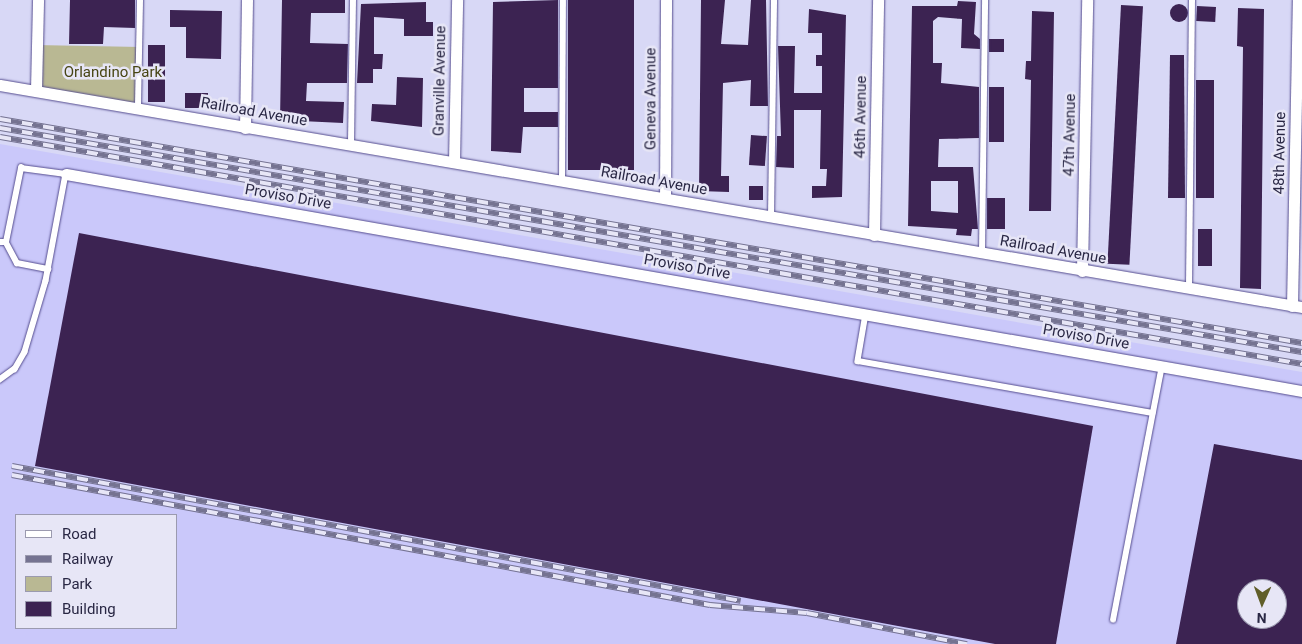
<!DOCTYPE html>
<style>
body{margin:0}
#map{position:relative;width:1302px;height:644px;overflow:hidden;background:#d8d8f6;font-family:Roboto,sans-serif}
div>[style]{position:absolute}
.built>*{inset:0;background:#cac8fa}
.green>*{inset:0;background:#b9b893}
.building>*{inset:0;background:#3c2352;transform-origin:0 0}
.round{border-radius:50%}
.roads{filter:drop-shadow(0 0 1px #554d8f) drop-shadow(0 0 1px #554d8f)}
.service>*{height:5.5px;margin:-2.75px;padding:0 2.75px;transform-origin:2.75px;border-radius:2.75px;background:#fff}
.minor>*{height:11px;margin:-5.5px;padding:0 5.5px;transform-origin:5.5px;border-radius:5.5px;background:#fff}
.rail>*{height:5.5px;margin-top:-2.75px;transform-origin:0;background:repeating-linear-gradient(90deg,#e7e6f6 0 11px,#757391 0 22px);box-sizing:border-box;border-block:1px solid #757391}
span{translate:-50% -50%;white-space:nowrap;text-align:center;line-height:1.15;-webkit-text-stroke:5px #e7e6f6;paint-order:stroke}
.park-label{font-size:15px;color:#474513}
.street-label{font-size:15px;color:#292744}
.legend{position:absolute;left:15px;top:514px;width:162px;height:115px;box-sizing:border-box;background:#e7e6f6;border:1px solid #9b9aaf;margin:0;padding:6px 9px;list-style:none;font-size:15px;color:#292744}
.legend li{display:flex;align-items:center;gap:10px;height:25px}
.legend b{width:25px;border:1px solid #9b9aaf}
.north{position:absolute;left:1237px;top:579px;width:50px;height:50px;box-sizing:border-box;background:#e7e6f6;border:1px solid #9b9aaf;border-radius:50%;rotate:182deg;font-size:14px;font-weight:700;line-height:20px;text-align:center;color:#292744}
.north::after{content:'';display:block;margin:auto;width:18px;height:22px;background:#605e2a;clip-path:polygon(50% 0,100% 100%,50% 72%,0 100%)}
</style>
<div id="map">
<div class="built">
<i style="clip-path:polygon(evenodd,0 144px,1302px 372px,1302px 644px,0 644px,0 144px,16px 515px,176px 515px,176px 628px,16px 628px,16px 515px,0 144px,1247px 589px,1277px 589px,1277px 619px,1247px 619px,1247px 589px)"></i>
</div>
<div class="green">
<i style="clip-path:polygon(35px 45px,141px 47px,141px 104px,33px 88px)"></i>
</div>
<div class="building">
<i style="clip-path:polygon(70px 0,135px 0,135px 28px,104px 27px,103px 44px,69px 44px)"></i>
<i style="clip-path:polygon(282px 0,345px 0,345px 13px,311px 13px,310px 43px,348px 44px,347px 83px,307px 83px,306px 101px,344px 102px,343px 123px,280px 120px)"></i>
<i style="clip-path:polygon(558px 0,558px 88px,524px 88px,524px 112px,558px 112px,558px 127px,523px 127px,521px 153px,491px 151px,493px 2px)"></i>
<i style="left:568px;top:0;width:66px;height:170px"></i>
<i style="clip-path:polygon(701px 0,725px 0,721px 44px,748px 45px,751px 0,766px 0,768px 106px,750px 106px,751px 80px,723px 83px,721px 176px,729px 176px,729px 192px,699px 191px)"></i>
<i style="clip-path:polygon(evenodd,958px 1px,976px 2px,974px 34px,980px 39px,980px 49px,961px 48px,962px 19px,938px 17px,933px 21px,933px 63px,942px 63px,941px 83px,979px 87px,979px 138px,939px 139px,938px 167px,973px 167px,978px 229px,972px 229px,971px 236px,956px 235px,957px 229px,908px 226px,912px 6px,957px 6px,958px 1px,958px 181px,958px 213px,931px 211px,931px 181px,958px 181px)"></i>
<i style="clip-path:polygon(426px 2px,426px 22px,433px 22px,433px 36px,404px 36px,404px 19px,374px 17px,374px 54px,383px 54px,382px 69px,373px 69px,373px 83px,357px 83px,361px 4px)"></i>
<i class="round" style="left:1170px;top:4px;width:18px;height:18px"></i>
<i style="left:1121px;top:5px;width:22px;height:259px;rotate:3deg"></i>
<i style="left:1197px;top:6px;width:19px;height:15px;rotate:3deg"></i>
<i style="clip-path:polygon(1238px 8px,1264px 9px,1261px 289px,1240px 288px,1243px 47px,1237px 46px)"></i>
<i style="clip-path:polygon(809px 9px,846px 15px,842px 197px,812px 198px,812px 186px,826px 186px,827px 169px,820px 169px,821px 110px,794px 110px,794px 168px,776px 167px,777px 136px,781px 136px,778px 46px,795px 46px,794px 93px,822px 93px,822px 66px,816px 66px,816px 55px,822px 55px,822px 33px,808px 33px)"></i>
<i style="clip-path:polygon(170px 10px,222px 11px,221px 59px,186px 58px,186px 27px,170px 27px)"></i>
<i style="clip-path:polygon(1032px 11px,1054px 12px,1051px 211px,1029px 211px,1031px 80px,1025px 79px,1026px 61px,1031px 61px)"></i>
<i style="left:989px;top:39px;width:15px;height:13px"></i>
<i style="left:148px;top:45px;width:17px;height:57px"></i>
<i style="clip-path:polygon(1170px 55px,1184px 55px,1185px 198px,1168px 198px)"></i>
<i style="clip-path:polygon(397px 77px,423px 78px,422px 127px,371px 121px,372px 104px,396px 105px)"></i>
<i style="left:1196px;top:80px;width:18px;height:118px"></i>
<i style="left:989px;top:87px;width:15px;height:55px"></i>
<i style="left:185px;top:93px;width:23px;height:15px"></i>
<i style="left:751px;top:135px;width:16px;height:30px;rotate:4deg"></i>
<i style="left:749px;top:186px;width:14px;height:14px"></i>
<i style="left:987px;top:198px;width:18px;height:31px"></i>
<i style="left:1198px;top:229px;width:14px;height:37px"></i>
<i style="clip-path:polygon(79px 233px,1093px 426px,1056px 644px,995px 644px,35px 466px)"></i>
<i style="clip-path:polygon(evenodd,1214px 444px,1302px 460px,1302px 644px,1176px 644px,1214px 444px,1247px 589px,1277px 589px,1277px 619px,1247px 619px,1247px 589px)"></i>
</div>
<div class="roads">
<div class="service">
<i style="left:138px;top:106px;width:106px;rotate:-88.9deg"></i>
<i style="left:351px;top:143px;width:143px;rotate:-89.2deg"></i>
<i style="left:562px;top:181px;width:181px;rotate:-89.7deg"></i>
<i style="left:771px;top:217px;width:217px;rotate:-89.2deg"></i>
<i style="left:0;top:242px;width:6px"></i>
<i style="left:6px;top:242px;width:76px;rotate:-78.5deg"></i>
<i style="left:21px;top:168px;width:45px;rotate:7.6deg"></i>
<i style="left:66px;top:174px;width:109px;rotate:100.6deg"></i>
<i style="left:46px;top:281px;width:74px;rotate:106.5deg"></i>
<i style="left:25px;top:352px;width:20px;rotate:120deg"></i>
<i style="left:15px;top:369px;width:19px;rotate:144deg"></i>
<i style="left:6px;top:242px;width:24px;rotate:62deg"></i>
<i style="left:17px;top:263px;width:32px;rotate:11deg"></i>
<i style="left:982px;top:253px;width:253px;rotate:-89.3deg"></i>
<i style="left:1189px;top:286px;width:286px;rotate:-89.4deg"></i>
<i style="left:866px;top:314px;width:48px;rotate:99.7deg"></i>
<i style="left:858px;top:361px;width:299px;rotate:10deg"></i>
<i style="left:1113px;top:620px;width:259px;rotate:-79.1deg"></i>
</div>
<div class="minor">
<i style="left:0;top:85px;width:1321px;rotate:9.68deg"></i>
<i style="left:36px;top:90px;width:90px;rotate:-88.7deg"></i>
<i style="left:245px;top:128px;width:128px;rotate:-89.1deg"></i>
<i style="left:454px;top:162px;width:162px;rotate:-88.9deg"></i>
<i style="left:66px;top:174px;width:1255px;rotate:9.96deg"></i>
<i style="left:665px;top:198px;width:198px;rotate:-89.7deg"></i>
<i style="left:874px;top:235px;width:235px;rotate:-89deg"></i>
<i style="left:1082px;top:271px;width:271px;rotate:-88.9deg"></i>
<i style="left:1292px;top:306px;width:306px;rotate:-88.9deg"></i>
</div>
</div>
<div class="rail">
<i style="left:0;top:119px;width:1321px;rotate:9.76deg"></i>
<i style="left:0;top:128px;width:1321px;rotate:9.76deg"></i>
<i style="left:0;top:137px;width:1322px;rotate:9.89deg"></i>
<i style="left:12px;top:466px;width:741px;rotate:10.49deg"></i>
<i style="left:12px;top:475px;width:710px;rotate:10.55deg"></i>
<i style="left:710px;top:605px;width:97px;rotate:4.7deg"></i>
<i style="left:807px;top:613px;width:163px;rotate:11deg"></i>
</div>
<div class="park-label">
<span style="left:113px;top:73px">Orlandino Park</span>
</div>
<div class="street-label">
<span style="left:440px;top:81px;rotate:-89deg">Granville Avenue</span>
<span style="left:651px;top:99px;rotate:-90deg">Geneva Avenue</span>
<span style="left:254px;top:112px;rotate:10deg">Railroad Avenue</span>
<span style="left:861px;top:117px;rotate:-89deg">46th Avenue</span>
<span style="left:1070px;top:135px;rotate:-89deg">47th Avenue</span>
<span style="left:1280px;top:153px;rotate:-89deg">48th Avenue</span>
<span style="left:654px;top:181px;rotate:10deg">Railroad Avenue</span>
<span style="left:288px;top:197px;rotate:10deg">Proviso Drive</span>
<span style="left:1053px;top:250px;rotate:10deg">Railroad Avenue</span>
<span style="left:687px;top:267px;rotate:10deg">Proviso Drive</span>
<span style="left:1086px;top:337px;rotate:10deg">Proviso Drive</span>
</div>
<ul class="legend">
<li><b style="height:6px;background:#fff"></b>Road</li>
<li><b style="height:6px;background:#757391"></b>Railway</li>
<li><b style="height:14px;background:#b9b893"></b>Park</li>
<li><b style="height:14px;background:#3c2352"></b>Building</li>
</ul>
<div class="north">N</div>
</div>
